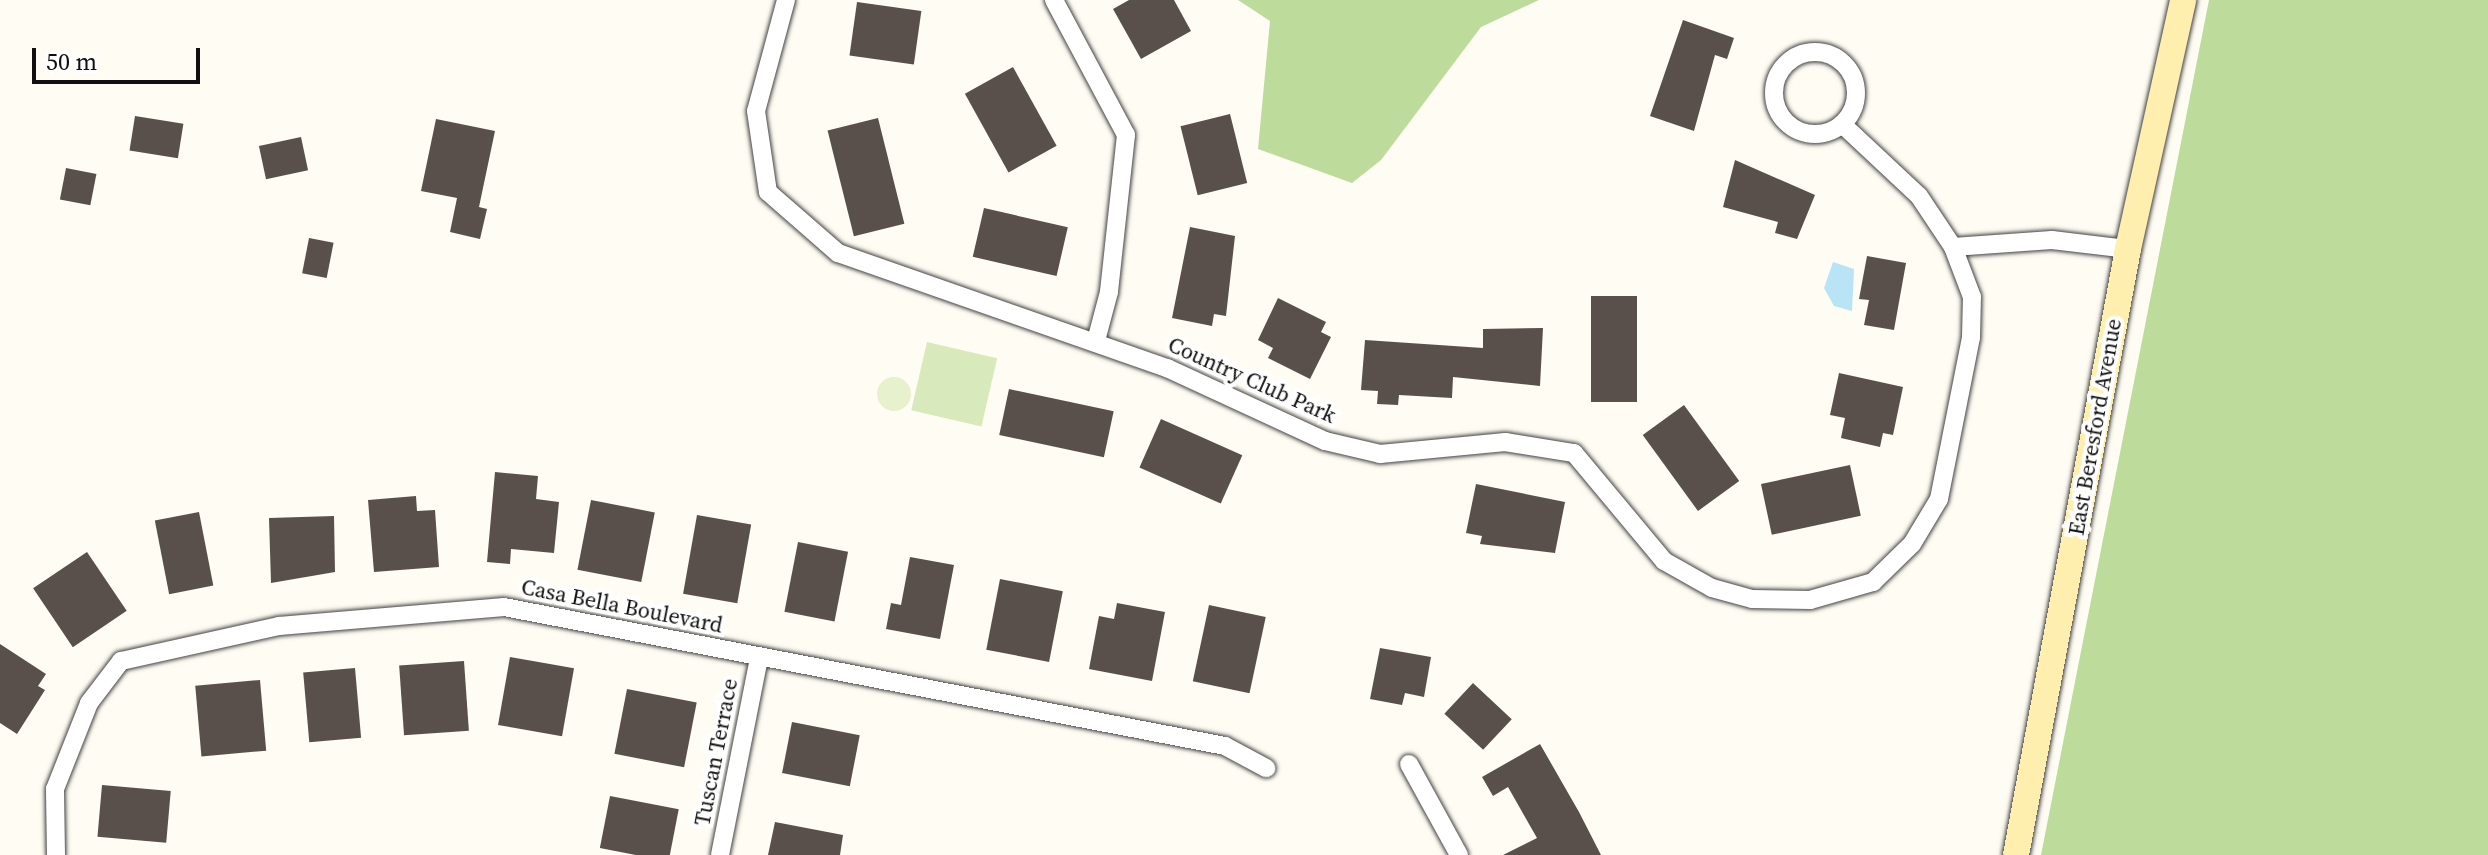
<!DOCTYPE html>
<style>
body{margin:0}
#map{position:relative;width:2488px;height:855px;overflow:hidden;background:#fffcf3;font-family:"Source Serif 4",serif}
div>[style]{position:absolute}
.green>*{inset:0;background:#d8eabc;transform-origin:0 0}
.forest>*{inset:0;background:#bddb9b}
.pitch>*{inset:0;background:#e8f1ce}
.round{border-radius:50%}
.water>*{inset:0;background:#b8e4f6}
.building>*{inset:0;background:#59504c;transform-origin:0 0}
.roads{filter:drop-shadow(0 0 2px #434343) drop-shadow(0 0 2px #434343)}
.street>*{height:18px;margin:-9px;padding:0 9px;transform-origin:9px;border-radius:9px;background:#fff}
.street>.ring{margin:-9px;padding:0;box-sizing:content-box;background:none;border:18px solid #fff;border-radius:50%}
.secondary>*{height:26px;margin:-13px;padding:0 13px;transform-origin:13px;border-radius:13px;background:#ffefaf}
span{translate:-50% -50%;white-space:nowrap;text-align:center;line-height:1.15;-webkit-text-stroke:8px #fff;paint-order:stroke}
.street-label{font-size:22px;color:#101010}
.scale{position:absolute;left:32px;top:48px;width:168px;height:36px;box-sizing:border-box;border:4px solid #101010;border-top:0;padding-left:10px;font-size:24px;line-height:28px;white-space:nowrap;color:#101010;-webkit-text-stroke:6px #fff;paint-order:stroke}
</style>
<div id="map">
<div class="green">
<i style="left:927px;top:342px;width:72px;height:70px;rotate:13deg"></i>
</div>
<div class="forest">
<i style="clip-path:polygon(1238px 0,1539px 0,1481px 27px,1381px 160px,1352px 183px,1258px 149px,1270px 21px)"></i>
<i style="clip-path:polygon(2209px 0,2488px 0,2488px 855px,2041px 855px)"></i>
</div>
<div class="pitch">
<i class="round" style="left:877px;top:377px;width:34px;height:34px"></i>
</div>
<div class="water">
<i style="clip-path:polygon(1833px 262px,1854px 269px,1852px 311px,1834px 306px,1824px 288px)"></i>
</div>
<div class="building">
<i style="clip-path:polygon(1129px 0,1174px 0,1191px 31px,1141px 59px,1113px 9px)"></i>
<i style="left:857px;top:2px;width:65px;height:54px;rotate:8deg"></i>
<i style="clip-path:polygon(1683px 20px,1734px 38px,1727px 59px,1715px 55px,1694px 131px,1650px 116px)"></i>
<i style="left:1013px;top:67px;width:90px;height:55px;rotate:61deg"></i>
<i style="left:1230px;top:114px;width:71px;height:51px;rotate:76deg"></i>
<i style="left:135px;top:116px;width:49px;height:35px;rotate:9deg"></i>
<i style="left:878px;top:118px;width:109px;height:52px;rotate:76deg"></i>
<i style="clip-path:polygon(436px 119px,495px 131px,479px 207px,487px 209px,480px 239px,450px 232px,457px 198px,421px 191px)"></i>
<i style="left:301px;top:137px;width:34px;height:43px;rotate:78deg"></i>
<i style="clip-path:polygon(1735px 160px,1815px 195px,1797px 239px,1775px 233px,1778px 222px,1723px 207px)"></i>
<i style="left:66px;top:168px;width:31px;height:32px;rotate:11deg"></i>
<i style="left:984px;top:208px;width:86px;height:50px;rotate:13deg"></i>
<i style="clip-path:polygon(1190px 227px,1235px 236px,1226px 316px,1214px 314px,1212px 326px,1172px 318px)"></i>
<i style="left:309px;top:238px;width:25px;height:36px;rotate:11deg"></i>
<i style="clip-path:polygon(1867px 256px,1906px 263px,1894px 330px,1864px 325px,1869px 300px,1859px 299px)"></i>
<i style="left:1591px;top:296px;width:46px;height:106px"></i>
<i style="clip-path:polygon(1278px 298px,1326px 322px,1321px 332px,1331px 337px,1310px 379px,1268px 358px,1273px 348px,1258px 340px)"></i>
<i style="clip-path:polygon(1543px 328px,1540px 386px,1453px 377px,1452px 398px,1399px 395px,1398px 405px,1377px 404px,1378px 391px,1361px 390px,1365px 340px,1483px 348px,1483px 329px)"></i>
<i style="clip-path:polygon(1839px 373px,1903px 387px,1893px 435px,1883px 433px,1880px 447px,1841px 438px,1845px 418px,1830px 415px)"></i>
<i style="left:1009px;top:389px;width:107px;height:47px;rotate:12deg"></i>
<i style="left:1684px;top:405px;width:94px;height:51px;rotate:54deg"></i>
<i style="left:1161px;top:419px;width:89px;height:53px;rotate:24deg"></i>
<i style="left:1850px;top:465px;width:52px;height:91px;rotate:78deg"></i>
<i style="clip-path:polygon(495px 472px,538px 476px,536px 499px,559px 502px,554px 553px,511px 549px,510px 564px,487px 562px)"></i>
<i style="clip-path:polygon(1476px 484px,1565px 502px,1555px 553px,1480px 544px,1482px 536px,1466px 533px)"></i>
<i style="clip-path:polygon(416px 496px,417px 511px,435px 510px,439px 567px,374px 572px,368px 500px)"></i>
<i style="left:591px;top:500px;width:65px;height:71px;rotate:11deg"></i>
<i style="left:199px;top:512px;width:75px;height:45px;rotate:79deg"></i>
<i style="left:697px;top:515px;width:55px;height:80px;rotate:10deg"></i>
<i style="clip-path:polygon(334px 516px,335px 572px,271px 583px,269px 518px)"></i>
<i style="left:798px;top:542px;width:51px;height:71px;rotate:11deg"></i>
<i style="left:87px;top:552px;width:71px;height:65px;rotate:56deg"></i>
<i style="clip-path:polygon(910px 557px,954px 565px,940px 639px,886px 629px,891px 603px,901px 605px)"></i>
<i style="left:1000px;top:579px;width:64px;height:72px;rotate:11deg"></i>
<i style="clip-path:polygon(1117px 603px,1165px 612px,1152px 681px,1089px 669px,1099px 616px,1114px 619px)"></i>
<i style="left:1209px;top:605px;width:58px;height:78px;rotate:12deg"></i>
<i style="clip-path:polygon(0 644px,46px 674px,38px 686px,45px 690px,17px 734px,0 723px)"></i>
<i style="clip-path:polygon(1380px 648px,1431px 657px,1424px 697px,1405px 693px,1402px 705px,1370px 699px)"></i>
<i style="left:510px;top:657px;width:65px;height:69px;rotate:10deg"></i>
<i style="left:464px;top:661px;width:70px;height:65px;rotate:86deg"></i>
<i style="left:355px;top:668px;width:70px;height:52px;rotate:85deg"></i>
<i style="left:260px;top:680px;width:71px;height:65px;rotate:85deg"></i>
<i style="left:1473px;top:683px;width:53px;height:42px;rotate:43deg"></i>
<i style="left:627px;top:689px;width:71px;height:66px;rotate:11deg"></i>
<i style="left:792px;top:722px;width:69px;height:52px;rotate:11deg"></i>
<i style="clip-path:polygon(1540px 744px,1579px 812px,1601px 855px,1503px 855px,1537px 838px,1508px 787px,1493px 796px,1482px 777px)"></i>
<i style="left:102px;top:785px;width:69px;height:52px;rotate:5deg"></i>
<i style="left:610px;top:796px;width:70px;height:53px;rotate:11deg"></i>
<i style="clip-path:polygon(775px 822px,843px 835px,840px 855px,768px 855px)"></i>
</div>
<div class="roads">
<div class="street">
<i style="left:786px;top:0;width:115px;rotate:105.1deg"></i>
<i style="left:756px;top:111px;width:82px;rotate:81.6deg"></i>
<i style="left:768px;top:192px;width:93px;rotate:41.1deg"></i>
<i style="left:838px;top:253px;width:349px;rotate:19.3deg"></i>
<i style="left:1167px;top:368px;width:174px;rotate:24.8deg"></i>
<i style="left:1325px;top:441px;width:57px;rotate:13.3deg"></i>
<i style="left:1380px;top:454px;width:126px;rotate:-5.5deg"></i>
<i style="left:1505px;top:442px;width:70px;rotate:9.1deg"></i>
<i style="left:1574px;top:453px;width:141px;rotate:50.2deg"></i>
<i style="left:1664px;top:561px;width:55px;rotate:29.4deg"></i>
<i style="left:1712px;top:588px;width:41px;rotate:15.4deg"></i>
<i style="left:1752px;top:599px;width:58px;rotate:1deg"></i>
<i style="left:1810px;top:600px;width:66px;rotate:-15.9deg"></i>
<i style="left:1873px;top:582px;width:54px;rotate:-44.3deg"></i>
<i style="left:1912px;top:544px;width:52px;rotate:-59deg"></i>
<i style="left:1939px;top:499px;width:165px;rotate:-78.8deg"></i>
<i style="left:1971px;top:337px;width:40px;rotate:-88.6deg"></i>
<i style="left:1972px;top:297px;width:53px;rotate:-110.8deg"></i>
<i style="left:1054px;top:0;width:153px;rotate:61.9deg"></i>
<i style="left:1126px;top:135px;width:158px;rotate:96.2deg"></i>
<i style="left:1109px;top:292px;width:51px;rotate:104.9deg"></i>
<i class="ring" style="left:1774px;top:52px;width:64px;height:64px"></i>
<i style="left:1842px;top:124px;width:105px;rotate:43.1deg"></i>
<i style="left:1919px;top:196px;width:61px;rotate:56.3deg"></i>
<i style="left:1953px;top:247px;width:99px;rotate:-4deg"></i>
<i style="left:2052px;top:240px;width:77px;rotate:6.8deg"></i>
<i style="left:1409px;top:764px;width:104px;rotate:61.2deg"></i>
<i style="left:56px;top:855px;width:66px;rotate:-90.9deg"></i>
<i style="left:55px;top:789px;width:92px;rotate:-68.4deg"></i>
<i style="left:89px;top:703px;width:53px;rotate:-52.7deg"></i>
<i style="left:121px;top:661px;width:162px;rotate:-12.5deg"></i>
<i style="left:279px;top:626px;width:226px;rotate:-4.8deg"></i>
<i style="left:504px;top:607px;width:734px;rotate:10.91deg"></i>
<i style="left:1225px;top:746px;width:47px;rotate:28.2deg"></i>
<i style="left:720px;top:855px;width:201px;rotate:-78.8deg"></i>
</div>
<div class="secondary">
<i style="left:2016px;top:855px;width:616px;rotate:-79.53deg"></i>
<i style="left:2128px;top:249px;width:255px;rotate:-77.5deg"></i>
</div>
</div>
<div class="street-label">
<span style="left:1252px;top:380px;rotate:24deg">Country Club Park</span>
<span style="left:2095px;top:427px;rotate:-80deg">East Beresford Avenue</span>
<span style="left:622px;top:606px;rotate:11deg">Casa Bella Boulevard</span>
<span style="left:716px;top:752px;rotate:-79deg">Tuscan Terrace</span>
</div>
<div class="scale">50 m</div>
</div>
